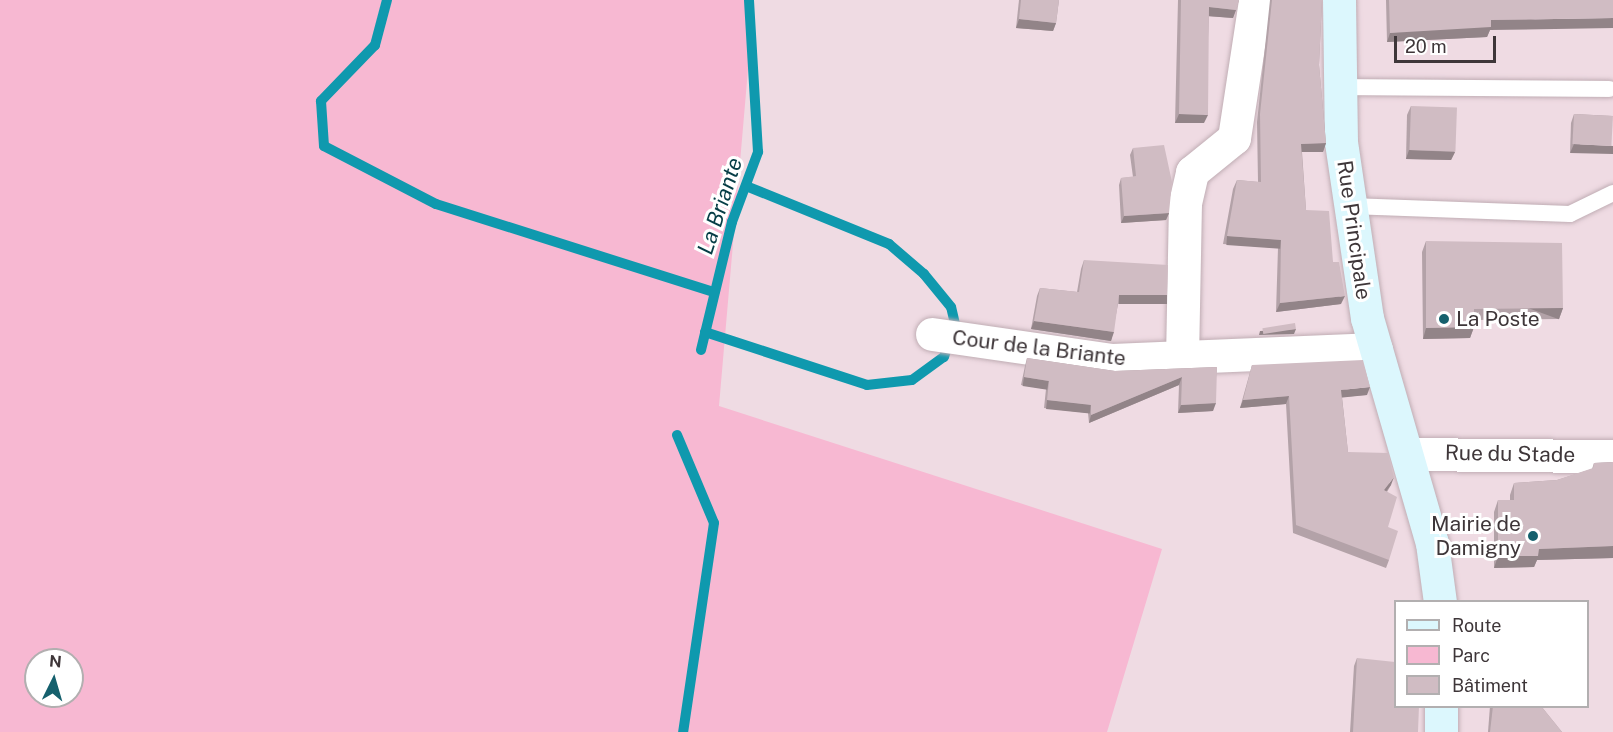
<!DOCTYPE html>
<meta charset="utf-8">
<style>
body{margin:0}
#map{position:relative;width:1613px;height:732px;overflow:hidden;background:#efdbe3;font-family:"Public Sans",sans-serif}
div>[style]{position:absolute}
.green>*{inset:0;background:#f7b8d2}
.stream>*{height:10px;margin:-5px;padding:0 5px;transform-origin:5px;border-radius:5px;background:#0f99ae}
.roads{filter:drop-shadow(0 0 2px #c0adb4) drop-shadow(0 0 2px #c0adb4)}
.lane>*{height:16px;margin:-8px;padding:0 8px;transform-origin:8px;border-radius:8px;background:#fff}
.street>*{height:33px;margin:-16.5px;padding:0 16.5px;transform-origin:16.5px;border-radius:16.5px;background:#fff}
.secondary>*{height:33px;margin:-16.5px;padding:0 16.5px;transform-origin:16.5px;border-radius:16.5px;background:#dcf7fd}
.wall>*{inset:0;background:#b3a2a8}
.shaded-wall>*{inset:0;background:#928488;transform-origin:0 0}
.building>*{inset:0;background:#d0bcc3;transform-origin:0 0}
.dots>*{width:16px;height:16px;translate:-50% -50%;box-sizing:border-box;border:3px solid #fff;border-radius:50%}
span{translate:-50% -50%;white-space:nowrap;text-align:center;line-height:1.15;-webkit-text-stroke:6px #fff;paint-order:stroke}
.street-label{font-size:21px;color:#3e3639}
.poi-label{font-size:21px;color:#3e3639}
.left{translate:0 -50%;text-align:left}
.right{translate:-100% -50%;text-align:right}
.water-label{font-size:22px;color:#063d46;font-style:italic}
.legend{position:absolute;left:1394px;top:600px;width:195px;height:108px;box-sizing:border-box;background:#fff;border:2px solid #b2afb0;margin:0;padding:8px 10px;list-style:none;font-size:18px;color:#3e3639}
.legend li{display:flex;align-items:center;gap:12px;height:30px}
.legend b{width:30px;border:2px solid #b2afb0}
.north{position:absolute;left:24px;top:648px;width:60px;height:60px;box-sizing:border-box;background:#fff;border:2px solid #b2afb0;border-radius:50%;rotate:5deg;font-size:16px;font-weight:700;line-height:24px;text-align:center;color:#3e3639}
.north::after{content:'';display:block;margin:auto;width:21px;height:27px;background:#15606d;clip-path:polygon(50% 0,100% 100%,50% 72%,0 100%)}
.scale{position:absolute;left:1394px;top:36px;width:102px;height:27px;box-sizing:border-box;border:3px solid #3e3639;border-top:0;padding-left:8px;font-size:18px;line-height:21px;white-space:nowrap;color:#3e3639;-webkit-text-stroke:4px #fff;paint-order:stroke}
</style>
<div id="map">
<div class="green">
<i style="clip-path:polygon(evenodd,0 0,754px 0,719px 406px,1162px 549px,1107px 732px,0 732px,0 0,36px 660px,72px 660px,72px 696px,36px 696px,36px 660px)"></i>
</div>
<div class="stream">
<i style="left:387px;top:0;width:47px;rotate:104.9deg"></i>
<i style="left:375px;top:45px;width:78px;rotate:134deg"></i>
<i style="left:321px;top:101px;width:45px;rotate:86.2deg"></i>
<i style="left:324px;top:146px;width:126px;rotate:27.4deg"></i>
<i style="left:436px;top:204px;width:292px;rotate:17.6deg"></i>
<i style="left:705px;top:332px;width:170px;rotate:18.1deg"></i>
<i style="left:867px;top:385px;width:45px;rotate:-6.3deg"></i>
<i style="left:912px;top:380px;width:39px;rotate:-36deg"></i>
<i style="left:944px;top:357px;width:35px;rotate:-72deg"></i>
<i style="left:955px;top:324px;width:17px;rotate:-103deg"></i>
<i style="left:951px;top:307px;width:43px;rotate:-129.3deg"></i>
<i style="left:924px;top:274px;width:46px;rotate:-139.4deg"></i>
<i style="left:889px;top:244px;width:154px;rotate:-157.9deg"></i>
<i style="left:701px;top:350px;width:132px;rotate:-76.4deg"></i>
<i style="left:732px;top:222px;width:75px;rotate:-69.6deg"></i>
<i style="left:758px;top:152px;width:152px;rotate:-93.4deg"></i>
<i style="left:677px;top:435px;width:95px;rotate:67.2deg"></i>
<i style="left:714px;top:523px;width:211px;rotate:98.4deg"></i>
</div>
<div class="roads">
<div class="lane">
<i style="left:1340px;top:87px;width:269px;rotate:0.4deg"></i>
<i style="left:1350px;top:206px;width:220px;rotate:2.1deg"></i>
<i style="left:1570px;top:214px;width:48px;rotate:-26deg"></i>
</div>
<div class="street">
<i style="left:932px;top:334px;width:182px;rotate:8.2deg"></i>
<i style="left:1112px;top:360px;width:264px;rotate:-2.4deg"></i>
<i style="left:1182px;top:359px;width:156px;rotate:-88.9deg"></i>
<i style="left:1185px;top:203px;width:32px;rotate:-77deg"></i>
<i style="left:1192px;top:172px;width:54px;rotate:-39deg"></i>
<i style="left:1234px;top:138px;width:140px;rotate:-81.3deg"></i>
<i style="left:1408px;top:454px;width:205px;rotate:0.6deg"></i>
</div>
<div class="secondary">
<i style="left:1339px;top:0;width:142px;rotate:89.2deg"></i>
<i style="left:1341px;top:142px;width:178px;rotate:81.6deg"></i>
<i style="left:1367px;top:318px;width:234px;rotate:73.9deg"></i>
<i style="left:1432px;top:543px;width:60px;rotate:82.3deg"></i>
<i style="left:1441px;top:732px;width:26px;rotate:-90deg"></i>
</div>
</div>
<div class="wall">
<i style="clip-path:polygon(1019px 0,1059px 0,1056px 23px,1053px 31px,1016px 28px)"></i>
<i style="clip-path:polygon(1178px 0,1239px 0,1233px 18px,1209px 16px,1204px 123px,1175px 123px)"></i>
<i style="clip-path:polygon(1270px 0,1322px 0,1319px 65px,1326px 143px,1323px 152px,1302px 152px,1306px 210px,1333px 262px,1341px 304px,1276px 312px,1278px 248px,1223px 244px,1233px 189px,1237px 180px,1258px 182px,1257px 122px)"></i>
<i style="clip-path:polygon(1386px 0,1613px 0,1490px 30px,1487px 37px,1387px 42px)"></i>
<i style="clip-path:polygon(1411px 106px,1455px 152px,1451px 160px,1406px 159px,1407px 115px)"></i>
<i style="clip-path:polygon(1574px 114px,1613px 116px,1570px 153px,1571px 123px)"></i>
<i style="clip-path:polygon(1133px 148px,1169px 213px,1166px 220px,1121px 223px,1119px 185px,1121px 178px,1133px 177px,1130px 155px)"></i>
<i style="clip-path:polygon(1426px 241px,1563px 308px,1559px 319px,1474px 320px,1474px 327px,1470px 338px,1423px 339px,1422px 252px)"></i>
<i style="clip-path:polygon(1084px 260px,1164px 304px,1118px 304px,1111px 341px,1031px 329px,1037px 296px,1040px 288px,1077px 292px,1081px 269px)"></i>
<i style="clip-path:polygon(1027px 358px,1115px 371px,1217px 367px,1213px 411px,1178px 413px,1179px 385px,1089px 423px,1088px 413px,1044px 408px,1046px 389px,1021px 385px,1025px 366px)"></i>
<i style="clip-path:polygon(1252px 365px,1367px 395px,1342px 397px,1348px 452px,1391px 485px,1387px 492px,1389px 560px,1386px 568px,1293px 533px,1286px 404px,1240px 408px)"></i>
<i style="clip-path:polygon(1613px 462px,1613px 558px,1537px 560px,1534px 567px,1494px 568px,1494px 512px,1498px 500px,1510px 500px,1510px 495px,1514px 483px,1557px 480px,1592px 469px,1594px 463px)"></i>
<i style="clip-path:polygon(1357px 658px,1418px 732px,1350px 732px,1354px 666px)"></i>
<i style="clip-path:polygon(1490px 706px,1541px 706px,1562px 732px,1488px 732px)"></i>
</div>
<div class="shaded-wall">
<i style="clip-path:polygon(1209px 7px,1236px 10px,1233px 18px,1206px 16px)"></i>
<i style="clip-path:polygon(1613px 18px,1613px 28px,1490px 30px,1487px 37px,1387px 42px,1390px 33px,1491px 20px)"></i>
<i style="clip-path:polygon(1019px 19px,1056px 23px,1053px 31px,1016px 28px)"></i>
<i style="clip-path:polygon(1179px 114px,1208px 115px,1204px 123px,1175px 123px)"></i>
<i style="clip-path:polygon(1326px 143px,1323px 152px,1298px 152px,1301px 144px)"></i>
<i style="clip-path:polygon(1574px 144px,1613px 146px,1613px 154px,1570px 153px)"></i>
<i style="clip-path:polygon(1409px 150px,1455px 152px,1451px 160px,1406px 159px)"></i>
<i style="clip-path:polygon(1169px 213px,1166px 220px,1121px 223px,1124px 216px)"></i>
<i style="left:1227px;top:236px;width:54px;height:9px;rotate:4deg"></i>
<i style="left:1119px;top:295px;width:48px;height:9px"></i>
<i style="clip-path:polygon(1345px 296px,1341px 304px,1276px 312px,1280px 303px)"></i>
<i style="left:1563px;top:308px;width:12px;height:89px;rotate:110deg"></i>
<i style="clip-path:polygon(1034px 321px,1114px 332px,1111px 341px,1031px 329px)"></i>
<i style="clip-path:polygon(1474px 327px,1470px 338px,1423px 339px,1426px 328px)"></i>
<i style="clip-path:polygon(1296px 329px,1294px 334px,1259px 335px,1260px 331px)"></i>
<i style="left:1024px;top:377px;width:25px;height:9px;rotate:9deg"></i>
<i style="clip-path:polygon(1182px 377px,1179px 385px,1089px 423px,1091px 415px)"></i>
<i style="clip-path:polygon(1370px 387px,1367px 395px,1338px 398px,1341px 390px)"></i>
<i style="clip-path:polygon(1289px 396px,1286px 404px,1240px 408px,1243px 400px)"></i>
<i style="left:1047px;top:400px;width:44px;height:9px;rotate:6deg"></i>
<i style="clip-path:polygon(1216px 403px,1213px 411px,1178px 413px,1181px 405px)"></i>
<i style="clip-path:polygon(1394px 477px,1391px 485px,1381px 498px,1384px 490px)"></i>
<i style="clip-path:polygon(1613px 546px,1613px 558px,1537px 560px,1534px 567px,1494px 568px,1498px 556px,1539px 549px)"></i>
</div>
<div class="building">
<i style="clip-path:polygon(1021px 0,1059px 0,1056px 23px,1019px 19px)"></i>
<i style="clip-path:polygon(1181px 0,1239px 0,1236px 10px,1209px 7px,1208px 115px,1179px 114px)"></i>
<i style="clip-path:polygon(1272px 0,1322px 0,1319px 65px,1326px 143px,1301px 144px,1306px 210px,1329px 211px,1333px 262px,1339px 262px,1345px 296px,1280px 303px,1281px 240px,1227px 236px,1237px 180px,1261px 182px,1260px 114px)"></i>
<i style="clip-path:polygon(1389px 0,1613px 0,1613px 18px,1491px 20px,1491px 27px,1390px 33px)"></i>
<i style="left:1411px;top:106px;width:46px;height:44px;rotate:2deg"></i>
<i style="left:1574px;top:114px;width:39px;height:30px;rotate:3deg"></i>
<i style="clip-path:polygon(1164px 145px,1172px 182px,1169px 213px,1124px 216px,1121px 178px,1136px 176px,1133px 148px)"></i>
<i style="clip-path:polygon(1426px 241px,1562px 243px,1563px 308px,1474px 309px,1474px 327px,1426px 328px)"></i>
<i style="clip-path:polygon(1084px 260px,1168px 265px,1167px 295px,1119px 295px,1114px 332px,1034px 321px,1040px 288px,1079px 292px)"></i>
<i style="left:1295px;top:323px;width:6px;height:33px;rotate:81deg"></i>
<i style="clip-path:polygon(1027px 358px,1115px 371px,1217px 367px,1216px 403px,1181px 405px,1182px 377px,1091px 415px,1091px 405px,1047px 400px,1049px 381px,1024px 377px)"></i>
<i style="clip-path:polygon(1363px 360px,1370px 387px,1341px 390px,1348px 452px,1388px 453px,1394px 477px,1384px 490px,1397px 497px,1388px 527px,1398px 531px,1389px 560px,1296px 525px,1289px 396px,1243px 400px,1252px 365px)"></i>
<i style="clip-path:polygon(1613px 462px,1613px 546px,1539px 549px,1538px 556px,1498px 556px,1498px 500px,1514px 500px,1514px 483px,1557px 480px,1593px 468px,1594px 463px)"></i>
<i style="clip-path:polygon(1357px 658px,1395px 662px,1395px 706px,1419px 706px,1418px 732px,1353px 732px)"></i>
<i style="clip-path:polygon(1493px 706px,1541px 706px,1562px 732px,1490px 732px)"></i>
</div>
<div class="dots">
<i style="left:1444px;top:319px;background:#15606d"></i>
<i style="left:1533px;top:536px;background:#15606d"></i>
</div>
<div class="street-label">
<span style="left:1354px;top:230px;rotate:82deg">Rue Principale</span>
<span style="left:1039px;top:348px;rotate:7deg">Cour de la Briante</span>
<span style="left:1510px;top:454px;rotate:1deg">Rue du Stade</span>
</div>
<div class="poi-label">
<span class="left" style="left:1456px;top:319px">La Poste</span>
<span class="right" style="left:1521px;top:536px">Mairie de<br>Damigny</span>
</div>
<div class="water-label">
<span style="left:720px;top:206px;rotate:-72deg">La Briante</span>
</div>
<ul class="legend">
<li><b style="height:8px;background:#dcf7fd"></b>Route</li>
<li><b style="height:16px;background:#f7b8d2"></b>Parc</li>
<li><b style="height:16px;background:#d0bcc3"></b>Bâtiment</li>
</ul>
<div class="north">N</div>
<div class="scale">20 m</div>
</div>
